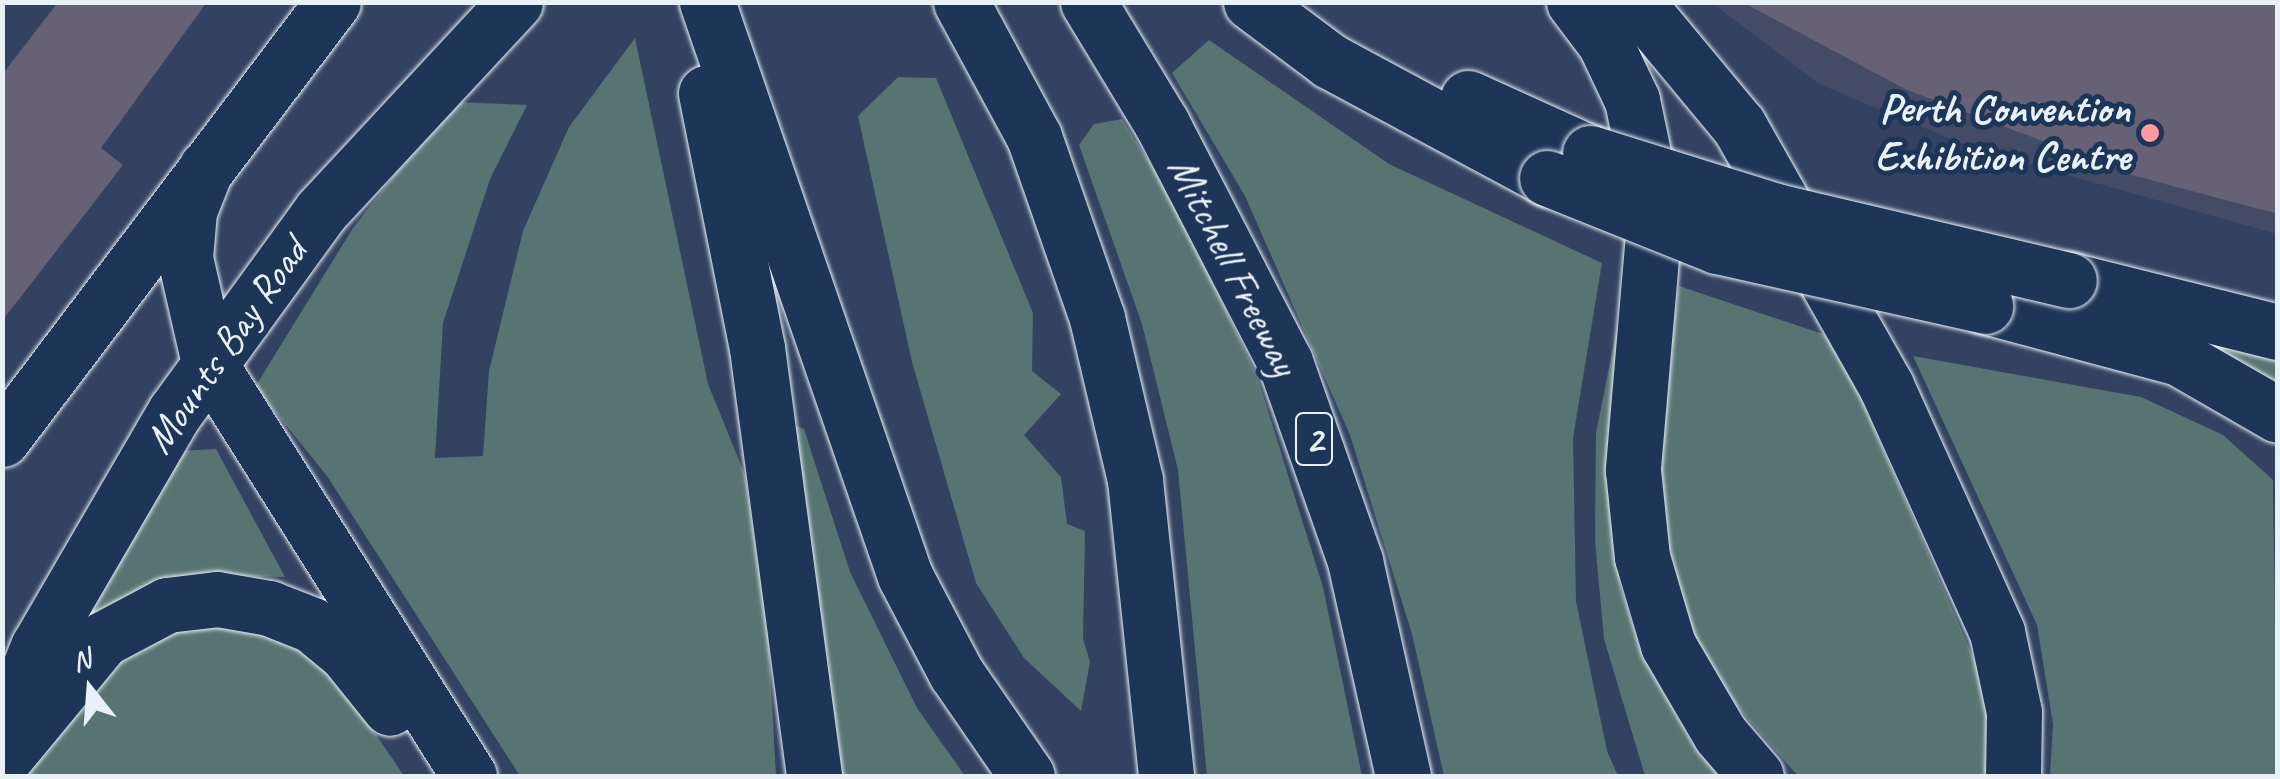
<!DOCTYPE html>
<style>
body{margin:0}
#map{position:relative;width:2280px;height:779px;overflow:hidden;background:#334260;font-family:Caveat,sans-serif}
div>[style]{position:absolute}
.built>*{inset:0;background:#434b67}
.green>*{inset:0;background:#577472}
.building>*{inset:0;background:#676176}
.roads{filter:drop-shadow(0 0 2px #e8f1f8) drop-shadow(0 0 2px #e8f1f8)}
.primary>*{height:55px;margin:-27.5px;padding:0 27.5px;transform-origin:27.5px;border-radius:27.5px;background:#1d3557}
.motorway>*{height:55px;margin:-27.5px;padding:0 27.5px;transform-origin:27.5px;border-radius:27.5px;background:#1d3557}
.bridges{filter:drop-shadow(0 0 2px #e8f1f8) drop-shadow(0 0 2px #e8f1f8)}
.motorway-bridge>*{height:55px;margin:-27.5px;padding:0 27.5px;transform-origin:27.5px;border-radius:27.5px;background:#1d3557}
.dots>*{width:28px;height:28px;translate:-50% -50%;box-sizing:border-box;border:5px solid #1d3557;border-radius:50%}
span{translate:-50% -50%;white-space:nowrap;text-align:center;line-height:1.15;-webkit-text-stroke:10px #1d3557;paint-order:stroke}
.shield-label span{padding:2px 8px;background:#1d3557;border:2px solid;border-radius:8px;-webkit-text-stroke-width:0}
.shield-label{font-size:40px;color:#e8f1f8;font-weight:700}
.poi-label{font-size:42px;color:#e8f1f8;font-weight:700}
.right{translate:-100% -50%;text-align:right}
.street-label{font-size:42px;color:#e8f1f8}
.frame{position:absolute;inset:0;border:5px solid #e8f1f8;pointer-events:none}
.north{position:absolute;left:40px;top:639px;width:100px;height:100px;-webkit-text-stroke:8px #1d3557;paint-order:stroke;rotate:343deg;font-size:28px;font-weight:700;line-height:40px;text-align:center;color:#e8f1f8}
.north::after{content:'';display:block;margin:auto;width:35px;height:45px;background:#e8f1f8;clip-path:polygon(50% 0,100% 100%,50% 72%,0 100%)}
</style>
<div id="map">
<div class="built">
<i style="clip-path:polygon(1712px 3px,2277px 3px,2277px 234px,1975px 149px,1819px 84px)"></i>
</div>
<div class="green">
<i style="clip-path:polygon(635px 38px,708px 384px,745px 475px,768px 632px,776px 776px,520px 776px,327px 476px,255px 387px,353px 228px,429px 131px,456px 102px,527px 105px,490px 179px,443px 323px,435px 458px,483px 456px,489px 371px,523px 231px,569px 127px)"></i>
<i style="clip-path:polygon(1209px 40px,1389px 164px,1602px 263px,1573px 438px,1576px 601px,1607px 751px,1618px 776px,1444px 776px,1412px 634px,1350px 435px,1245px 196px,1172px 73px)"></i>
<i style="clip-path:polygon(898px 77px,936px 78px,1033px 313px,1032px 371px,1061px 394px,1024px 435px,1061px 477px,1067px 524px,1085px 531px,1083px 639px,1090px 662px,1081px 711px,1024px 658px,976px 583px,912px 362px,858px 116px)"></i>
<i style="clip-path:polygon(1122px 119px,1175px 203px,1257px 376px,1323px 587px,1362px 776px,1207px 776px,1178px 470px,1142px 324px,1079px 145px,1094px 124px)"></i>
<i style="clip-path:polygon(1679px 286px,1835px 338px,1977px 666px,1996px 757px,1992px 776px,1798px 776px,1719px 686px,1692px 635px,1660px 510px,1657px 444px)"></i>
<i style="clip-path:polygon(1619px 318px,1607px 470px,1620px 586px,1642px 653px,1691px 741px,1719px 776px,1645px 776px,1604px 639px,1595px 541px,1596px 433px)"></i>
<i style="clip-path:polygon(2187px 329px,2277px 359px,2277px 384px,2206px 343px)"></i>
<i style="clip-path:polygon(1913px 356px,2141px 397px,2223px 435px,2273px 480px,2277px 776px,2050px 776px,2053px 724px,2037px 625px)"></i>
<i style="clip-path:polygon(786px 422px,804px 429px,850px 572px,917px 708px,965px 776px,832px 776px)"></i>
<i style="clip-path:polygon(216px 449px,285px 577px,213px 576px,64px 654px,181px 451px)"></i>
<i style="clip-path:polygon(186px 627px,245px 627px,290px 642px,342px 684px,404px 776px,15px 776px,138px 642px)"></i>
</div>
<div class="building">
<i style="clip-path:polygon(58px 2px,207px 2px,101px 148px,123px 165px,2px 321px,2px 75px)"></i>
<i style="clip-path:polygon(1742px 2px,2278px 2px,2278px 214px,2139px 177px,1907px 90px)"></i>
</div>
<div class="roads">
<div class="primary">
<i style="left:2px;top:439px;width:548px;rotate:-52.86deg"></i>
<i style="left:2px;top:735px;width:95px;rotate:-67.8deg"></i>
<i style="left:38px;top:647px;width:272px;rotate:-59.8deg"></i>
<i style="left:175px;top:412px;width:248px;rotate:-54deg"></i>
<i style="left:321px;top:211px;width:285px;rotate:-47.1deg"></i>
</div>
<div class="motorway">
<i style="left:707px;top:2px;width:607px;rotate:70.97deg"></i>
<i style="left:905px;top:576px;width:110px;rotate:62.3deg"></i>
<i style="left:956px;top:673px;width:125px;rotate:55.4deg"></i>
<i style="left:961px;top:2px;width:153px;rotate:61.6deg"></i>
<i style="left:1034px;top:137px;width:192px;rotate:70.8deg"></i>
<i style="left:1097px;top:318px;width:166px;rotate:76.8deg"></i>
<i style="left:1135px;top:480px;width:298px;rotate:84deg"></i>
<i style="left:1088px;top:2px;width:143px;rotate:58.8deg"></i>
<i style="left:1162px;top:124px;width:268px;rotate:62.7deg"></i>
<i style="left:1285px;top:362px;width:211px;rotate:70.6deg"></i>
<i style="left:1355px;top:561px;width:220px;rotate:77.4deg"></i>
<i style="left:1251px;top:2px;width:99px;rotate:36.8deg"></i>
<i style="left:1330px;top:61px;width:247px;rotate:28.3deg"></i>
<i style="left:1574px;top:2px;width:51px;rotate:52.9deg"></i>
<i style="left:1605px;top:43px;width:63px;rotate:64.7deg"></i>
<i style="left:1632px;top:100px;width:113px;rotate:78.3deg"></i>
<i style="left:1655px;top:211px;width:260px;rotate:94.9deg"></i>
<i style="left:1633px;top:470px;width:87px;rotate:84.1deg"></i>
<i style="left:1642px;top:557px;width:92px;rotate:73.5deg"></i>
<i style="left:1668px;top:645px;width:103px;rotate:59.7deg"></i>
<i style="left:1720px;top:734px;width:55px;rotate:49.4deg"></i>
<i style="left:1636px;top:2px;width:161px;rotate:50.3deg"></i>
<i style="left:1739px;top:126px;width:299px;rotate:60.5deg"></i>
<i style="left:1886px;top:386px;width:270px;rotate:65.7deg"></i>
<i style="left:1997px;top:632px;width:82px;rotate:78deg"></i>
<i style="left:2014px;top:712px;width:64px;rotate:90.9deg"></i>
<i style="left:706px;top:93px;width:260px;rotate:78.7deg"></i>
<i style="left:757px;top:348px;width:432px;rotate:82.4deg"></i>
<i style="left:1468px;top:98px;width:134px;rotate:24.3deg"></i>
<i style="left:206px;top:168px;width:46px;rotate:111.6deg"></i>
<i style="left:189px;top:211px;width:47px;rotate:94.9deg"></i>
<i style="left:185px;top:258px;width:108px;rotate:77.1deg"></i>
<i style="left:209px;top:363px;width:488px;rotate:57.8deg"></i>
<i style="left:2069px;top:280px;width:215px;rotate:14deg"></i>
<i style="left:1985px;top:306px;width:201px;rotate:15deg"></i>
<i style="left:2179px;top:358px;width:114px;rotate:29.9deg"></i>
<i style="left:2px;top:761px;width:158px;rotate:-50.4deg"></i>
<i style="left:103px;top:639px;width:72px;rotate:-28deg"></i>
<i style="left:167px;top:605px;width:50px;rotate:-6.8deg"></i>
<i style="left:217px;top:599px;width:53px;rotate:9.8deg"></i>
<i style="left:269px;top:608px;width:46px;rotate:21.6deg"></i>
<i style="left:312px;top:625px;width:44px;rotate:39.5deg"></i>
<i style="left:346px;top:653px;width:70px;rotate:51.3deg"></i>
</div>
</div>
<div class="bridges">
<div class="motorway-bridge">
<i style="left:1590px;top:153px;width:195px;rotate:17.3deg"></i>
<i style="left:1776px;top:211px;width:301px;rotate:13.3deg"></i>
<i style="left:1547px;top:178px;width:183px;rotate:21.8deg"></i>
<i style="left:1717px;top:246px;width:275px;rotate:12.6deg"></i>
</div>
</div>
<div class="dots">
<i style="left:2150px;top:133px;background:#ff9aa2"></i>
</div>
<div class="shield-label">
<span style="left:1314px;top:439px">2</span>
</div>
<div class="poi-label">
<span class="right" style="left:2130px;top:133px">Perth Convention<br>Exhibition Centre</span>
</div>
<div class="street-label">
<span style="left:1233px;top:266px;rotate:63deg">Mitchell Freeway</span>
<span style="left:226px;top:346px;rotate:-55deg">Mounts Bay Road</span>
</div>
<div class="frame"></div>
<div class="north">N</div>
</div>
